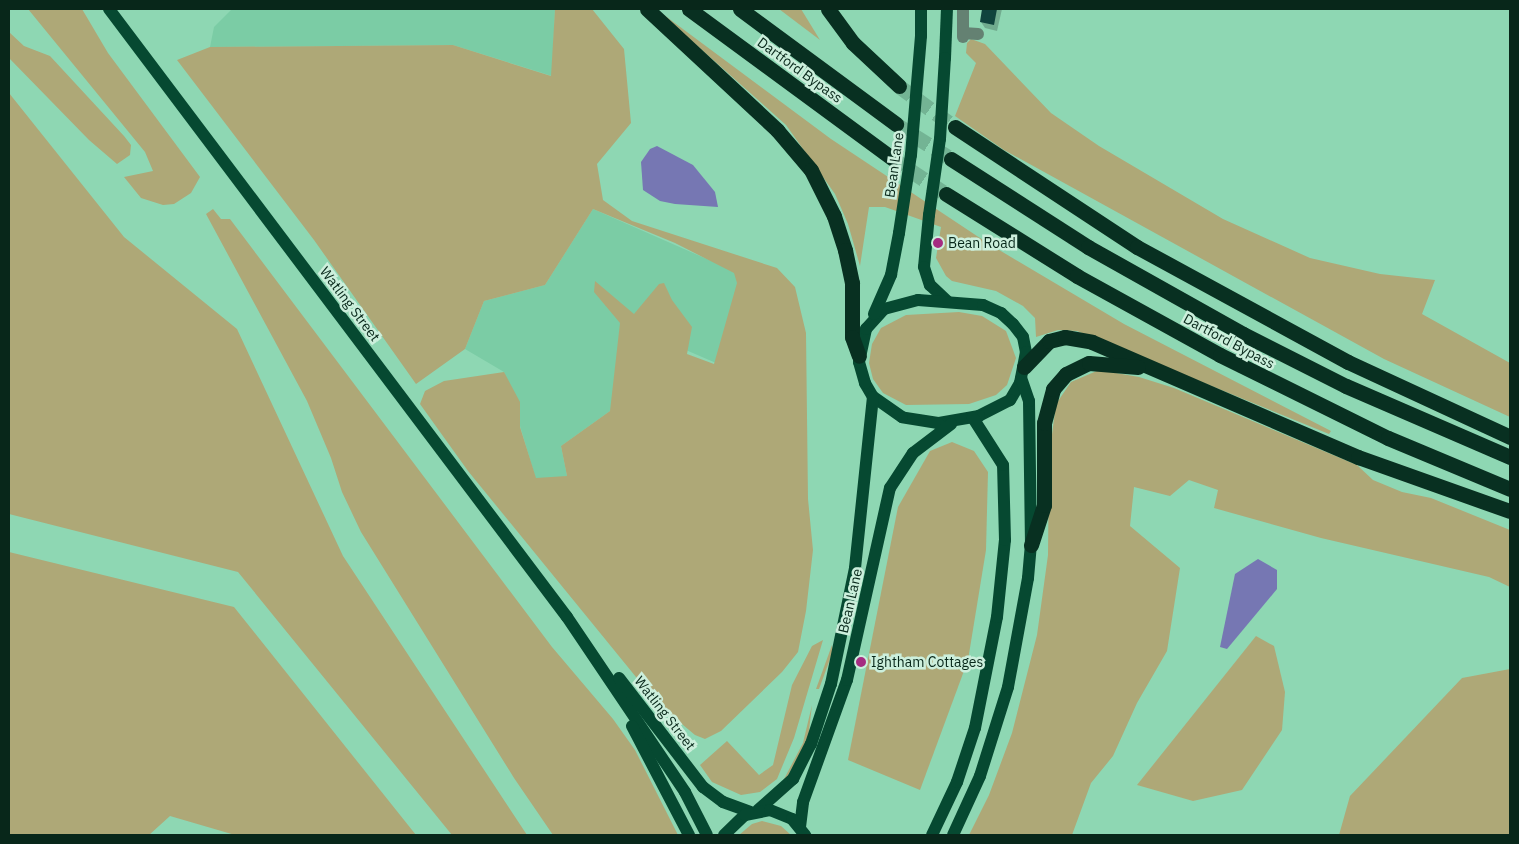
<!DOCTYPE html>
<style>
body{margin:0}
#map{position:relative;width:1519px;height:844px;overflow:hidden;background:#8ed7b3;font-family:"IBM Plex Sans",sans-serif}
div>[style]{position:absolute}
.built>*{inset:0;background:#7bcca5}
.green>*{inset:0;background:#aea877}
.water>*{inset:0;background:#7677b3}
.shadow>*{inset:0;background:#0003}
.building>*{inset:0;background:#10433d}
.highway-tunnel>*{height:15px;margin-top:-7.5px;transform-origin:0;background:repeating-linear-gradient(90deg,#73b494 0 15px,transparent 0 23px)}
.minor>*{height:12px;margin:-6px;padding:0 6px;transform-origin:6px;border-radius:6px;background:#648172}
.major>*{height:12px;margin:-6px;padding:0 6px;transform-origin:6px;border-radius:6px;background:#064931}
.highway>*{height:15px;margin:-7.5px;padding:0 7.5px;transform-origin:7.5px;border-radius:7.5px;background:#083021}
.major-bridge>*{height:12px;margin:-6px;padding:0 6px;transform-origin:6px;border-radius:6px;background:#064931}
.dots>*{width:14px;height:14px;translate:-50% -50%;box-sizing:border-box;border:2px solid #ccefdc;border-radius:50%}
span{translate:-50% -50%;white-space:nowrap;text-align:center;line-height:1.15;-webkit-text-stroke:5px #ccefdc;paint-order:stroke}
.street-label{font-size:14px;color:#08271a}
.poi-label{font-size:14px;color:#08271a}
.left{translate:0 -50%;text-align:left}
.frame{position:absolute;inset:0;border:10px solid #08271a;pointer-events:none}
</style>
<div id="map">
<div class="built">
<i style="clip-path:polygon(232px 9px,555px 9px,552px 76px,453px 45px,210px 47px,214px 27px)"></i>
<i style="clip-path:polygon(593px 209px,741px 274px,716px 363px,658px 338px,610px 411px,561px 446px,567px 476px,537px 483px,504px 372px,465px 349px,484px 301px,545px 285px)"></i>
</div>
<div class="green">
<i style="clip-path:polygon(28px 9px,82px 9px,108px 53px,200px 177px,191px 193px,174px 204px,163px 205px,141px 198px,124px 177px,153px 171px,145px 152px)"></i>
<i style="clip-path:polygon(555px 9px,592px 9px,624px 49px,631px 123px,597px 164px,603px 200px,632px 221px,777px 268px,795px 287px,806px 333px,808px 499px,813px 550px,806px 611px,798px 652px,782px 672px,721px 731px,705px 739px,695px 735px,658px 704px,468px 471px,420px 404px,425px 391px,444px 381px,504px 372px,520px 402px,520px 427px,536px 478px,567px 476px,561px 446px,610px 411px,620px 323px,594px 292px,595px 281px,634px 314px,659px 284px,664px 283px,672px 300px,692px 327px,687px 354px,714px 364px,737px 283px,734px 273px,675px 243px,593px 209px,545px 285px,484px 301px,465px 349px,416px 384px,314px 240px,177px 60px,210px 47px,453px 45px,551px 76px)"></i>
<i style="clip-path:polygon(656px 9px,831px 139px,989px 244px,1124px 324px,1331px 431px,1329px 434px,1077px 331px,1058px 330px,1036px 337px,1035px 318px,1023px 306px,996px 291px,952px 281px,946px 276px,936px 258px,941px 227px,885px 207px,869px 207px,860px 266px,848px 224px,835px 194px,786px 125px)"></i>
<i style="clip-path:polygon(779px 9px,801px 9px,820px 40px)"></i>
<i style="clip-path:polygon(9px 32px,24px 46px,50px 56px,124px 136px,131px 145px,130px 155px,117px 164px,89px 140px,9px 58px)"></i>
<i style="clip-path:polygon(971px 39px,985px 44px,1051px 113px,1099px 146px,1223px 219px,1310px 258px,1380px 274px,1435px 280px,1422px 314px,1510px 363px,1510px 417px,1384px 359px,1004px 150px,955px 116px,976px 63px,966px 53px,967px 43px)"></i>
<i style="clip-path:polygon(9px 93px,124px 237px,237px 329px,343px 556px,527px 835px,452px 835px,238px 572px,9px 514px)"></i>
<i style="clip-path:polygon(213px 209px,221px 219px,230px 219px,552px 647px,613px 719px,635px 750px,678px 835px,553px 835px,514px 778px,361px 532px,342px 492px,331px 458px,307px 401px,206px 214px)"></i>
<i style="clip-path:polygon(959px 312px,982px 316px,1006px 331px,1016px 358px,1007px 385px,996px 395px,969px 404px,906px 405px,883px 393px,873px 379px,869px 363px,872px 344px,881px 328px,906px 315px)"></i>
<i style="clip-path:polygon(1099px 370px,1139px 377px,1174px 388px,1357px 465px,1373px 480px,1402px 492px,1431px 498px,1510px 530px,1510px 587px,1489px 577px,1321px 538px,1214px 508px,1218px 490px,1189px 480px,1170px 496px,1134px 487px,1130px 526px,1180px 568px,1167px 651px,1137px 703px,1113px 756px,1091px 783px,1072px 835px,969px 835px,989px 795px,1012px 733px,1037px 635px,1048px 555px,1049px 457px,1056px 404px,1071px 382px)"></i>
<i style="clip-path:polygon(952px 442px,974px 451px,988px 472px,986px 550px,968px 660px,920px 790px,848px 760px,898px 507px,930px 451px)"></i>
<i style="clip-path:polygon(9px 552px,234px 607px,416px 835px,235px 835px,170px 816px,149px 835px,9px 835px)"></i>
<i style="clip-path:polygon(1256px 636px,1274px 646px,1285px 692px,1282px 730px,1242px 790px,1193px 801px,1137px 785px)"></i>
<i style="clip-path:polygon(823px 640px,794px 738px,777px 779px,760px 792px,741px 795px,712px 782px,700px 765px,727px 741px,759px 775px,773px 765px,792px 685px,812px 646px)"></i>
<i style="clip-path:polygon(832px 645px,833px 651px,819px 689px,816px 689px)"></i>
<i style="clip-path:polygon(1510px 669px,1510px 835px,1339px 835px,1350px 796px,1462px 678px)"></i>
<i style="clip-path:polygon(812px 705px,808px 739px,789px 774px,783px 781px,803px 743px)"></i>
<i style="clip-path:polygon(762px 821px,781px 826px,791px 835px,739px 835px,752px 824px)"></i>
</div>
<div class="water">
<i style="clip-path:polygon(657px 146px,693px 165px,715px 192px,718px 207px,675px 204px,660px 201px,643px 190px,641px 162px,650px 149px)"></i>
<i style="clip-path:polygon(1258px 559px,1277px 570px,1277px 589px,1227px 649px,1220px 647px,1235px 574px)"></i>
</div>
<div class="shadow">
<i style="clip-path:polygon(983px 9px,1002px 9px,997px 31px,985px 28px,981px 22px)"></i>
</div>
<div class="building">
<i style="clip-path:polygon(982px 9px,997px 9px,994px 25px,980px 22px)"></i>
</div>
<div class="highway-tunnel">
<i style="left:899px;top:86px;width:69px;rotate:36.2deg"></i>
<i style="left:896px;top:124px;width:64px;rotate:32.2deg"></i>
<i style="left:892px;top:158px;width:61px;rotate:33.7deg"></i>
</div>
<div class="minor">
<i style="left:963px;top:33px;width:15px;rotate:4deg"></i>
<i style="left:963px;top:37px;width:28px;rotate:-90deg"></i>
</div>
<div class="major">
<i style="left:109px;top:9px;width:761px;rotate:53.01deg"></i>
<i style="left:567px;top:617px;width:211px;rotate:56deg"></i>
<i style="left:685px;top:792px;width:48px;rotate:62.9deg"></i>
<i style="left:921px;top:36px;width:27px;rotate:-90deg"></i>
<i style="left:945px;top:58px;width:49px;rotate:-87.7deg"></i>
<i style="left:929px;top:215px;width:52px;rotate:95.5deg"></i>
<i style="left:924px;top:267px;width:19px;rotate:72deg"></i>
<i style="left:930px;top:285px;width:25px;rotate:43deg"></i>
<i style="left:918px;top:300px;width:65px;rotate:4.4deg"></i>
<i style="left:983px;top:305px;width:20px;rotate:24deg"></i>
<i style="left:1001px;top:313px;width:16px;rotate:43deg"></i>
<i style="left:1013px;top:324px;width:16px;rotate:52deg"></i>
<i style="left:1023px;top:337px;width:15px;rotate:79deg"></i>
<i style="left:1026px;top:352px;width:32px;rotate:101deg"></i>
<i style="left:1020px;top:383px;width:20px;rotate:120deg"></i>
<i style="left:1010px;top:400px;width:35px;rotate:153deg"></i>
<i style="left:979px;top:416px;width:42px;rotate:170.3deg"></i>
<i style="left:938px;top:423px;width:36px;rotate:-171deg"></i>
<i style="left:902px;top:417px;width:35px;rotate:-145deg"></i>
<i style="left:873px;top:397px;width:16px;rotate:-120deg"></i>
<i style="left:865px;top:383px;width:22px;rotate:-106deg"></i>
<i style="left:859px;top:362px;width:34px;rotate:-78deg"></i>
<i style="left:866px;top:329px;width:27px;rotate:-48deg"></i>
<i style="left:884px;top:309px;width:35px;rotate:-15deg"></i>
<i style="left:874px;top:314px;width:43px;rotate:-66.4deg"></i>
<i style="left:891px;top:275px;width:43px;rotate:-79.2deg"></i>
<i style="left:619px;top:678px;width:138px;rotate:52.4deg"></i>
<i style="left:703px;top:787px;width:25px;rotate:37deg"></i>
<i style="left:723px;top:802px;width:29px;rotate:20deg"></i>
<i style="left:632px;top:726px;width:123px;rotate:62.4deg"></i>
<i style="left:758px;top:810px;width:47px;rotate:-41.5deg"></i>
<i style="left:793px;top:779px;width:39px;rotate:-63deg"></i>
<i style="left:811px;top:744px;width:63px;rotate:-71.6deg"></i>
<i style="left:831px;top:684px;width:118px;rotate:-78.3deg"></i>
<i style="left:855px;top:568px;width:172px;rotate:-84deg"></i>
<i style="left:800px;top:827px;width:25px;rotate:-83deg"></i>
<i style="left:803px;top:802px;width:130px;rotate:-70.2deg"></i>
<i style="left:847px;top:680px;width:197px;rotate:-77.4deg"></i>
<i style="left:890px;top:488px;width:42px;rotate:-56.7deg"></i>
<i style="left:913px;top:453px;width:48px;rotate:-37.3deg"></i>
<i style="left:724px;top:835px;width:29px;rotate:-44deg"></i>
<i style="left:745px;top:815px;width:25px;rotate:-11deg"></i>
<i style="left:770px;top:810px;width:24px;rotate:22deg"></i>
<i style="left:792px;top:819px;width:21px;rotate:51deg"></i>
<i style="left:932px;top:835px;width:59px;rotate:-64.7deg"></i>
<i style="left:957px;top:782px;width:57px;rotate:-71.6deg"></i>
<i style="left:975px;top:728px;width:113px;rotate:-78.8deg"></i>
<i style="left:997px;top:617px;width:77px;rotate:-84.1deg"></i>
<i style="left:1005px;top:540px;width:75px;rotate:-91.5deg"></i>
<i style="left:1003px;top:465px;width:56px;rotate:-122.6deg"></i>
<i style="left:953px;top:835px;width:65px;rotate:-65.4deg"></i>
<i style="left:980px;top:776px;width:93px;rotate:-72.5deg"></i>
<i style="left:1008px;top:687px;width:111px;rotate:-79.6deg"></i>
<i style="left:1028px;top:578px;width:33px;rotate:-85deg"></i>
<i style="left:1031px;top:545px;width:144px;rotate:-90.8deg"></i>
<i style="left:1029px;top:401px;width:24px;rotate:-109deg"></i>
</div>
<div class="highway">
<i style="left:647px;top:9px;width:178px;rotate:42.9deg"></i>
<i style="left:777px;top:130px;width:52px;rotate:49.6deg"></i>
<i style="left:811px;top:170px;width:51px;rotate:63.4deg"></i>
<i style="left:834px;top:216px;width:36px;rotate:72deg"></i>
<i style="left:845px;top:250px;width:34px;rotate:78deg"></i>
<i style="left:852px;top:283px;width:54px;rotate:90deg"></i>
<i style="left:852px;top:337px;width:20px;rotate:70deg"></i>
<i style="left:689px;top:9px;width:252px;rotate:36.3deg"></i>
<i style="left:740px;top:9px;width:194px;rotate:36.4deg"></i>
<i style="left:828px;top:9px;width:42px;rotate:53.7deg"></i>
<i style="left:853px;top:43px;width:63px;rotate:43.1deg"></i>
<i style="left:955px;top:127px;width:218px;rotate:33.4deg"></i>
<i style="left:1137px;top:247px;width:240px;rotate:28.6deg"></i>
<i style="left:1348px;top:362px;width:179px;rotate:24.8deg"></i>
<i style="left:951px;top:159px;width:163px;rotate:32.7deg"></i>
<i style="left:1088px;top:247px;width:178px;rotate:29.3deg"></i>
<i style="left:1243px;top:334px;width:115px;rotate:26.8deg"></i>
<i style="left:1346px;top:386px;width:179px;rotate:23.4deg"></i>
<i style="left:946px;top:194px;width:155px;rotate:32deg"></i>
<i style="left:1077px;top:276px;width:163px;rotate:28.9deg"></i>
<i style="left:1220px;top:355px;width:187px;rotate:26.3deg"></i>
<i style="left:1388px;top:438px;width:132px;rotate:22.7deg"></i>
<i style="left:1024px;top:367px;width:36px;rotate:-46deg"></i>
<i style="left:1049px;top:341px;width:16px;rotate:-14deg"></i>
<i style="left:1065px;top:337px;width:27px;rotate:10deg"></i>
<i style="left:1092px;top:342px;width:290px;rotate:23.4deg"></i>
<i style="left:1358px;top:457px;width:161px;rotate:19.6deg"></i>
<i style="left:1031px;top:545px;width:42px;rotate:-72deg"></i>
<i style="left:1044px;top:505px;width:82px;rotate:-90deg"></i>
<i style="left:1044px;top:423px;width:35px;rotate:-75deg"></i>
<i style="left:1053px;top:389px;width:20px;rotate:-49deg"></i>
<i style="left:1066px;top:374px;width:25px;rotate:-26deg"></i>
<i style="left:1089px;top:363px;width:49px;rotate:4.7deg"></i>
</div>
<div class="major-bridge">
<i style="left:929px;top:215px;width:77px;rotate:-81.8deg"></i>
<i style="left:940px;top:139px;width:81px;rotate:-86.5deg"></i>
<i style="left:899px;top:233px;width:79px;rotate:-81.3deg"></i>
<i style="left:911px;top:155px;width:119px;rotate:-85.2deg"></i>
</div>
<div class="dots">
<i style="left:938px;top:243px;background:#a52b81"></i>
<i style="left:861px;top:662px;background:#a52b81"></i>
</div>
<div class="street-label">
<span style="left:800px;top:70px;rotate:36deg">Dartford Bypass</span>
<span style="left:894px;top:165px;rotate:-82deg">Bean Lane</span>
<span style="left:350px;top:304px;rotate:53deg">Watling Street</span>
<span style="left:1229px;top:341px;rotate:28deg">Dartford Bypass</span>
<span style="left:850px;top:601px;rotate:-77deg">Bean Lane</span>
<span style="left:665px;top:713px;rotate:52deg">Watling Street</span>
</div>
<div class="poi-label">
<span class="left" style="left:948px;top:243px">Bean Road</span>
<span class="left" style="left:871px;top:662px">Ightham Cottages</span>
</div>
<div class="frame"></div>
</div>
